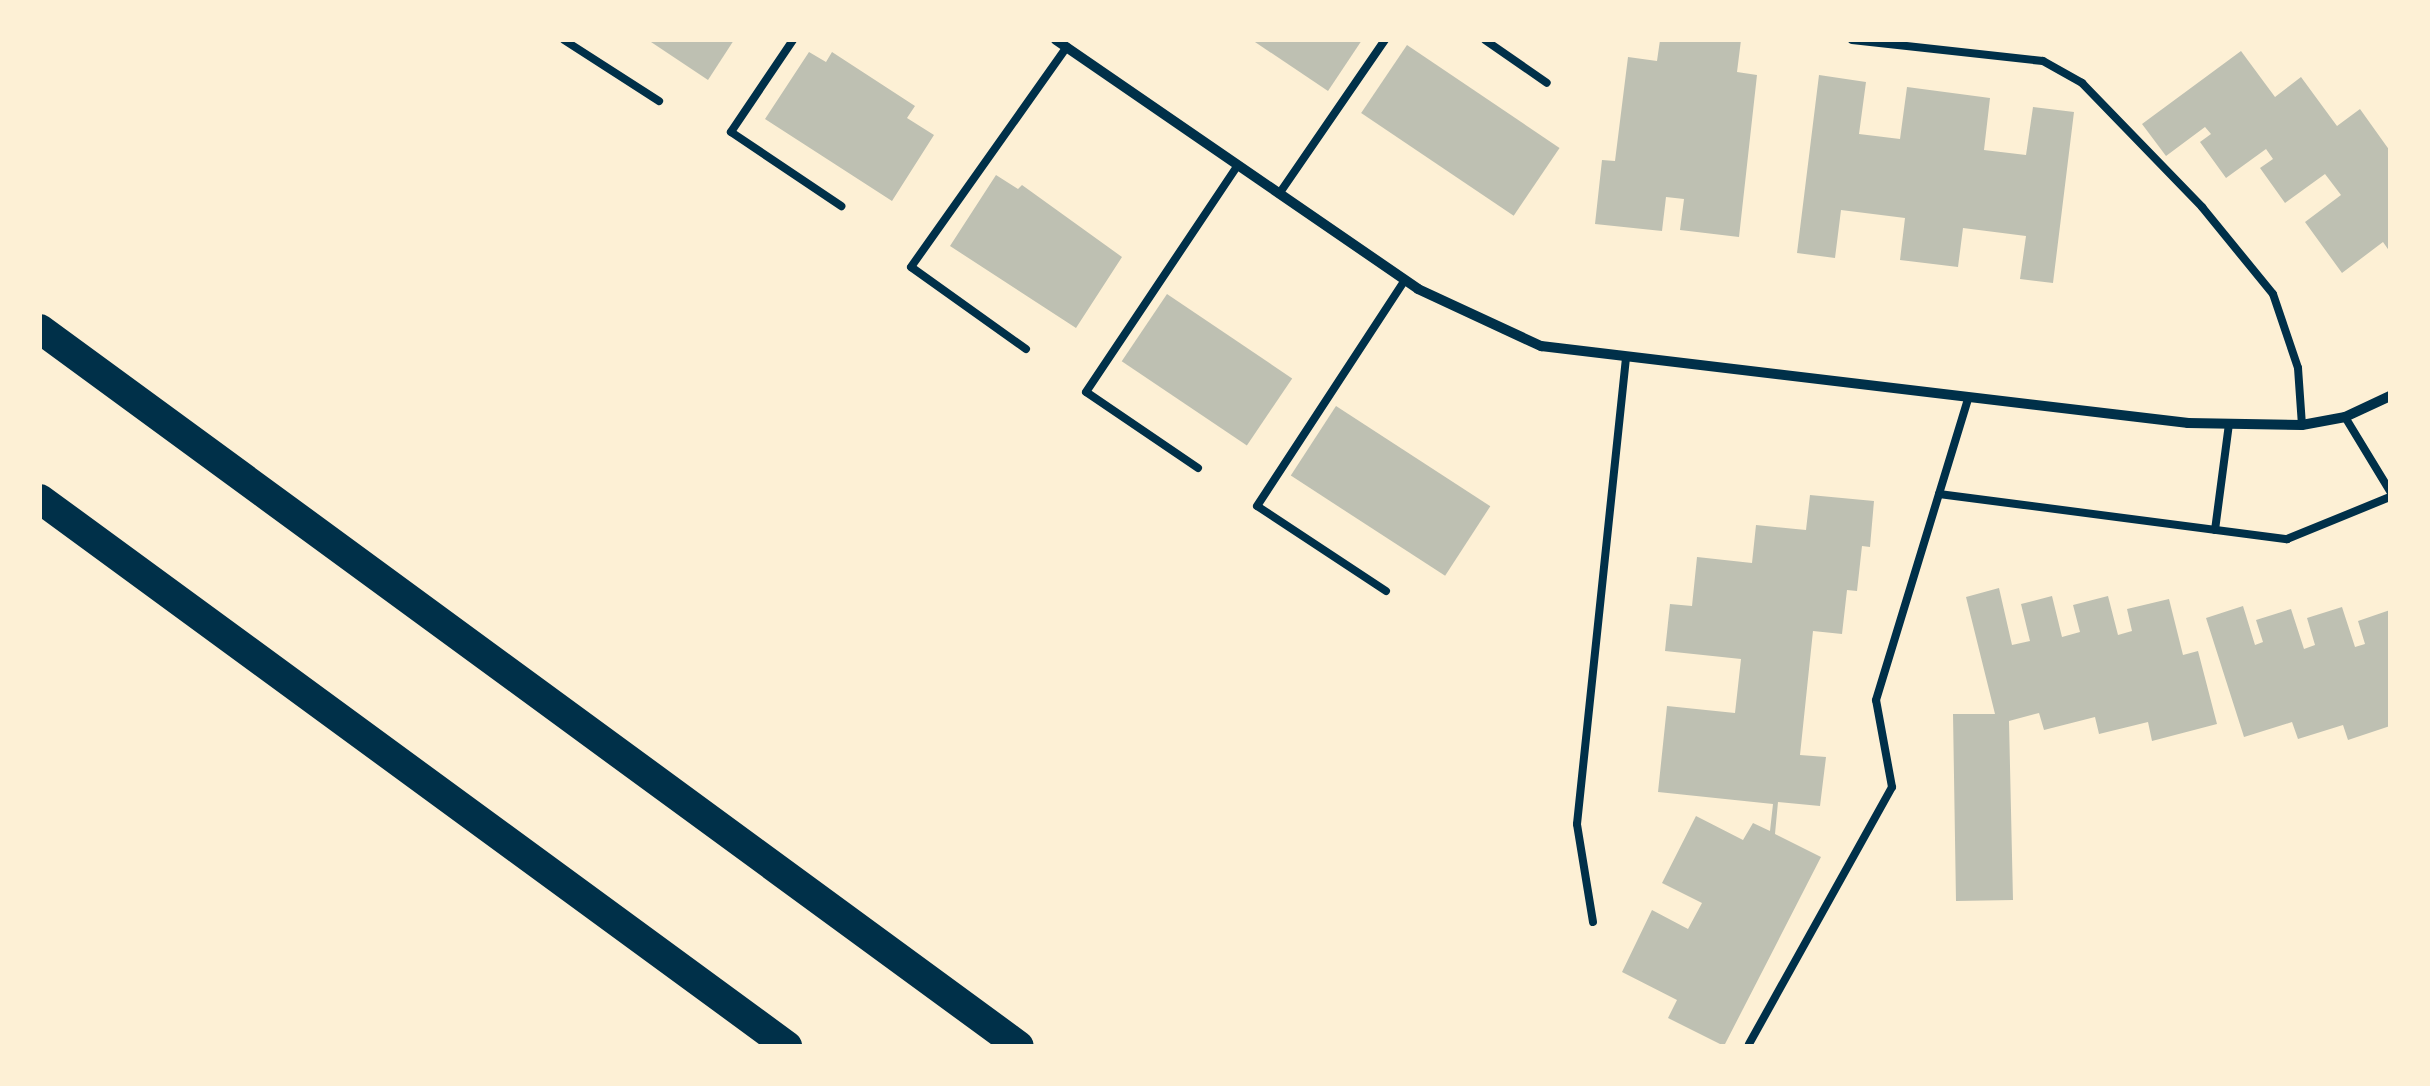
<!DOCTYPE html>
<style>
body{margin:0}
#map{position:relative;width:2430px;height:1086px;overflow:hidden;background:#fdf0d5;font-family:Overpass,sans-serif}
div>[style]{position:absolute}
.building>*{inset:0;background:#bec0b2;transform-origin:0 0}
.service>*{height:8px;margin:-4px;padding:0 4px;transform-origin:4px;border-radius:4px;background:#003049}
.minor>*{height:10px;margin:-5px;padding:0 5px;transform-origin:5px;border-radius:5px;background:#003049}
.motorway>*{height:30px;margin:-15px;padding:0 15px;transform-origin:15px;border-radius:15px;background:#003049}
span{translate:-50% -50%;white-space:nowrap;text-align:center;line-height:1.15;-webkit-text-stroke:8px #fdf0d5;paint-order:stroke}
.frame{position:absolute;inset:0;border:42px solid #fdf0d5;pointer-events:none}
</style>
<div id="map">
<div class="building">
<i style="clip-path:polygon(648px 40px,734px 40px,708px 80px)"></i>
<i style="clip-path:polygon(1252px 40px,1362px 40px,1328px 91px)"></i>
<i style="clip-path:polygon(1660px 40px,1741px 40px,1737px 72px,1757px 75px,1739px 237px,1680px 230px,1684px 199px,1666px 197px,1662px 231px,1595px 224px,1602px 160px,1615px 161px,1628px 57px,1657px 61px)"></i>
<i style="left:1407px;top:45px;width:184px;height:82px;rotate:34deg"></i>
<i style="clip-path:polygon(2241px 51px,2275px 97px,2301px 77px,2337px 126px,2360px 109px,2390px 151px,2390px 252px,2383px 242px,2342px 273px,2305px 222px,2341px 195px,2325px 174px,2285px 203px,2260px 168px,2273px 159px,2266px 149px,2226px 178px,2200px 142px,2211px 134px,2205px 127px,2166px 156px,2142px 124px)"></i>
<i style="clip-path:polygon(809px 52px,826px 62px,832px 52px,915px 106px,907px 118px,934px 135px,892px 201px,765px 119px)"></i>
<i style="clip-path:polygon(1819px 75px,1866px 82px,1859px 134px,1900px 139px,1907px 87px,1990px 98px,1984px 150px,2026px 155px,2033px 107px,2074px 112px,2053px 283px,2020px 279px,2026px 236px,1963px 228px,1958px 267px,1900px 260px,1905px 218px,1841px 210px,1835px 258px,1797px 253px)"></i>
<i style="clip-path:polygon(996px 175px,1018px 189px,1022px 185px,1122px 257px,1076px 328px,950px 246px)"></i>
<i style="left:1167px;top:294px;width:151px;height:81px;rotate:34deg"></i>
<i style="left:1336px;top:406px;width:184px;height:83px;rotate:33deg"></i>
<i style="clip-path:polygon(1810px 495px,1874px 501px,1870px 547px,1862px 546px,1857px 591px,1847px 590px,1842px 634px,1813px 631px,1800px 755px,1826px 757px,1820px 806px,1778px 802px,1775px 834px,1821px 857px,1724px 1046px,1668px 1018px,1677px 1000px,1622px 972px,1652px 910px,1688px 929px,1702px 903px,1662px 883px,1696px 816px,1743px 840px,1753px 823px,1770px 831px,1773px 804px,1658px 792px,1667px 706px,1735px 713px,1741px 659px,1665px 651px,1670px 604px,1692px 606px,1697px 557px,1752px 563px,1756px 525px,1806px 530px)"></i>
<i style="clip-path:polygon(1999px 588px,2012px 645px,2030px 641px,2021px 604px,2052px 596px,2062px 637px,2080px 632px,2073px 605px,2108px 596px,2118px 635px,2132px 631px,2127px 609px,2169px 599px,2183px 655px,2198px 651px,2217px 724px,2152px 741px,2148px 722px,2099px 734px,2095px 717px,2044px 730px,2039px 713px,2009px 721px,2013px 900px,1956px 901px,1953px 714px,1995px 714px,1966px 597px)"></i>
<i style="clip-path:polygon(2243px 606px,2255px 645px,2263px 642px,2256px 620px,2291px 609px,2304px 649px,2315px 645px,2307px 618px,2342px 607px,2355px 647px,2365px 644px,2358px 621px,2390px 610px,2390px 726px,2348px 740px,2343px 725px,2298px 739px,2292px 722px,2244px 737px,2206px 618px)"></i>
</div>
<div class="service">
<i style="left:564px;top:40px;width:113px;rotate:32.7deg"></i>
<i style="left:793px;top:40px;width:111px;rotate:124deg"></i>
<i style="left:731px;top:132px;width:133px;rotate:33.9deg"></i>
<i style="left:1485px;top:40px;width:75px;rotate:34.7deg"></i>
<i style="left:1852px;top:40px;width:192px;rotate:6.3deg"></i>
<i style="left:2043px;top:61px;width:45px;rotate:29.4deg"></i>
<i style="left:2082px;top:83px;width:173px;rotate:45.9deg"></i>
<i style="left:2202px;top:207px;width:112px;rotate:50.8deg"></i>
<i style="left:2273px;top:294px;width:78px;rotate:71.3deg"></i>
<i style="left:2298px;top:368px;width:57px;rotate:86deg"></i>
<i style="left:1279px;top:194px;width:187px;rotate:-55.5deg"></i>
<i style="left:1026px;top:349px;width:141px;rotate:-144.5deg"></i>
<i style="left:911px;top:267px;width:270px;rotate:-54.7deg"></i>
<i style="left:2345px;top:417px;width:87px;rotate:58.7deg"></i>
<i style="left:1198px;top:468px;width:135px;rotate:-145.8deg"></i>
<i style="left:1086px;top:392px;width:273px;rotate:-56.2deg"></i>
<i style="left:1939px;top:494px;width:351px;rotate:7.4deg"></i>
<i style="left:2287px;top:539px;width:111px;rotate:-22.2deg"></i>
<i style="left:2215px;top:530px;width:107px;rotate:-82.5deg"></i>
<i style="left:1386px;top:591px;width:154px;rotate:-146.6deg"></i>
<i style="left:1257px;top:506px;width:270px;rotate:-56.8deg"></i>
<i style="left:1593px;top:922px;width:99px;rotate:-99.3deg"></i>
<i style="left:1577px;top:824px;width:468px;rotate:-84deg"></i>
<i style="left:1749px;top:1044px;width:294px;rotate:-60.9deg"></i>
<i style="left:1892px;top:787px;width:88px;rotate:-100.4deg"></i>
<i style="left:1876px;top:700px;width:315px;rotate:-73deg"></i>
</div>
<div class="minor">
<i style="left:1056px;top:40px;width:439px;rotate:34.5deg"></i>
<i style="left:1418px;top:289px;width:136px;rotate:24.9deg"></i>
<i style="left:1541px;top:346px;width:652px;rotate:6.79deg"></i>
<i style="left:2188px;top:423px;width:114px;rotate:1deg"></i>
<i style="left:2302px;top:425px;width:44px;rotate:-10.5deg"></i>
<i style="left:2345px;top:417px;width:50px;rotate:-25deg"></i>
</div>
<div class="motorway">
<i style="left:40px;top:329px;width:1213px;rotate:36.22deg"></i>
<i style="left:40px;top:499px;width:926px;rotate:36.21deg"></i>
</div>
<div class="frame"></div>
</div>
